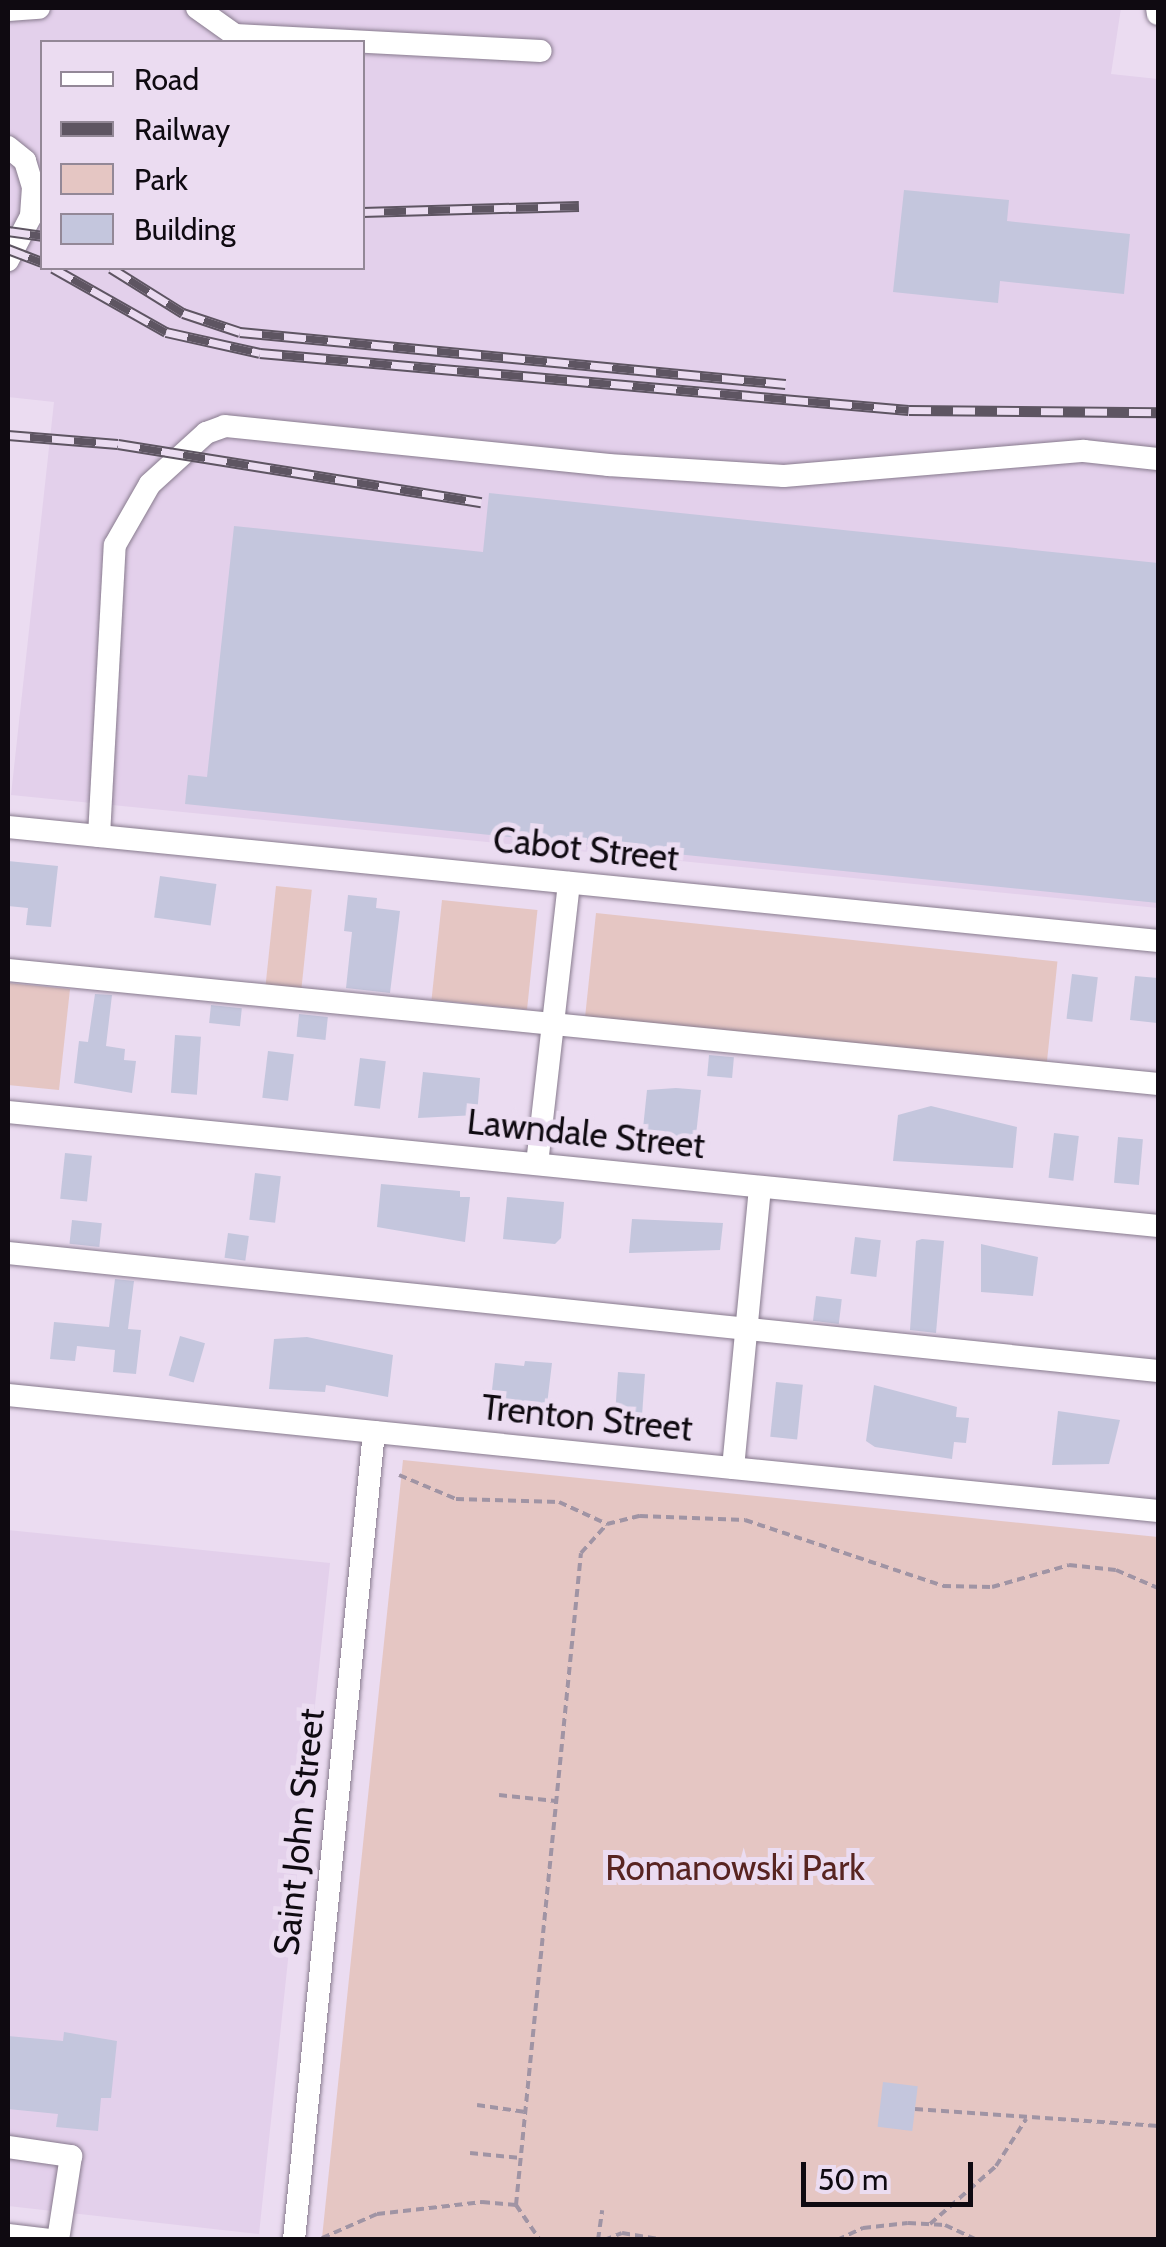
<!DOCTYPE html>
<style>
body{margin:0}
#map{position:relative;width:1166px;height:2247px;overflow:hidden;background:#ebdcf1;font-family:Cabin,sans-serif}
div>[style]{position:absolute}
.built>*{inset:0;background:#e3d0eb}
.green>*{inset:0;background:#e5c6c3;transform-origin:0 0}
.building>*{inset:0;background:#c4c6dd;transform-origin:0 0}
.path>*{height:4px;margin-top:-2px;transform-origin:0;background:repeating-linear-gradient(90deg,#a094a4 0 8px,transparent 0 13px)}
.roads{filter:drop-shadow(0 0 2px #887b8e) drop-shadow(0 0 2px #887b8e)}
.minor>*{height:22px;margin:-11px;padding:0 11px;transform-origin:11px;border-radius:11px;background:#fff}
.rail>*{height:11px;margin-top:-5.5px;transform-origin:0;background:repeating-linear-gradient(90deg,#ebdcf1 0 22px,#5e5562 0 44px);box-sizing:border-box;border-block:2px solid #5e5562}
span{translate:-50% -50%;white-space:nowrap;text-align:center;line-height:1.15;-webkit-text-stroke:10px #ebdcf1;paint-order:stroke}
.street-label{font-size:35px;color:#0f0a11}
.park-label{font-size:35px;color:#582421}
.frame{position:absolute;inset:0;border:10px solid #0f0a11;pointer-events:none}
.legend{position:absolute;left:40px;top:40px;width:325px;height:230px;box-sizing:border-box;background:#ebdcf1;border:2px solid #938897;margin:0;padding:12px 18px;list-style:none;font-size:30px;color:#0f0a11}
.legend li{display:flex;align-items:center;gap:20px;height:50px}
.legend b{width:50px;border:2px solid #938897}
.scale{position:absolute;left:801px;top:2162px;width:172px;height:45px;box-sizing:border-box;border:5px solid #0f0a11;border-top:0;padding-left:12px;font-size:30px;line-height:35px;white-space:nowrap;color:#0f0a11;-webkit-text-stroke:8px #ebdcf1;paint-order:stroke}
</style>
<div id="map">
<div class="built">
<i style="clip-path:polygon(evenodd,8px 8px,1121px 8px,1111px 74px,1158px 79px,1158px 908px,11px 795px,54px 402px,8px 397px,8px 8px,42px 42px,362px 42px,362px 268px,42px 268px,42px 42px)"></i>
<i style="clip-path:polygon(8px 1530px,330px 1563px,259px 2234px,8px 2206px)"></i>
</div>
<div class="green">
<i style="left:276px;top:886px;width:36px;height:101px;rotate:6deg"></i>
<i style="left:442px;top:900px;width:96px;height:100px;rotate:6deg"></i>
<i style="left:596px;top:913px;width:464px;height:104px;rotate:6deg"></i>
<i style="clip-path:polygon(8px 983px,70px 989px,59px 1090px,8px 1085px)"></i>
<i style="clip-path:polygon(403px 1460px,1158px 1537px,1158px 2239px,322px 2238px)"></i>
</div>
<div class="building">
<i style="clip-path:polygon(904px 190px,1009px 200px,1007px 221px,1130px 234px,1124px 294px,1000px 281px,998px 303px,893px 292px)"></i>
<i style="clip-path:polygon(489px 493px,1158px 563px,1158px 903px,185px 804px,188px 775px,207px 777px,234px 526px,483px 552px)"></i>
<i style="clip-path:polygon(8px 861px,58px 866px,51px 927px,26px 925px,28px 908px,8px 906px)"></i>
<i style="left:160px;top:876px;width:57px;height:42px;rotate:8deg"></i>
<i style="clip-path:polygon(348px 895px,377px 898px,376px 908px,400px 911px,390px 993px,346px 988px,352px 932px,344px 931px)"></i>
<i style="left:1072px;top:974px;width:26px;height:45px;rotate:7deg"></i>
<i style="clip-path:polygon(1135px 976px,1158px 978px,1157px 1023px,1130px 1020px)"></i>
<i style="clip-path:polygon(95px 994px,112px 995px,106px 1046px,125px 1049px,124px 1060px,136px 1061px,132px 1093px,74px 1083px,79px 1041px,88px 1042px)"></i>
<i style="left:211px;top:1005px;width:31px;height:18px;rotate:6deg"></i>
<i style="left:299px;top:1014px;width:29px;height:23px;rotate:6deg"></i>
<i style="left:175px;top:1035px;width:26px;height:58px;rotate:4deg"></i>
<i style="left:268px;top:1051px;width:26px;height:47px;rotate:7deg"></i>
<i style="left:709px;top:1055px;width:25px;height:21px;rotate:5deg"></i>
<i style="left:360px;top:1058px;width:26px;height:48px;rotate:7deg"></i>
<i style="clip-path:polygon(423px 1072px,480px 1078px,477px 1115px,418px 1118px)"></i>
<i style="clip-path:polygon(676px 1088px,701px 1090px,695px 1144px,642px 1138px,647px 1090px)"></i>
<i style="clip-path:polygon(931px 1106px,1017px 1127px,1013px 1168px,893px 1161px,898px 1115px)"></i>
<i style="left:1054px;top:1133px;width:25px;height:45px;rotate:7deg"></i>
<i style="left:1118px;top:1137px;width:25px;height:46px;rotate:5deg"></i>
<i style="left:65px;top:1153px;width:27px;height:46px;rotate:6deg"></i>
<i style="left:255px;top:1173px;width:26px;height:47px;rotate:7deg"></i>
<i style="clip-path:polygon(381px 1184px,460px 1191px,460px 1197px,470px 1197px,465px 1242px,377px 1227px)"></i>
<i style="clip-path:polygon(507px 1197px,564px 1202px,561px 1238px,555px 1244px,503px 1239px)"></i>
<i style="clip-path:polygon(632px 1219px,723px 1223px,720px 1250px,629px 1253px)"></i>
<i style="left:72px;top:1220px;width:30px;height:24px;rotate:6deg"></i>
<i style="left:228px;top:1233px;width:21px;height:25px;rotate:8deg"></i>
<i style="left:855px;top:1237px;width:26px;height:37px;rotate:7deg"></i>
<i style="clip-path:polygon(922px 1239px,944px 1241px,936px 1333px,910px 1330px,916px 1241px)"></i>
<i style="clip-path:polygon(981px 1244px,1038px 1257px,1033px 1296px,981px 1292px)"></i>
<i style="clip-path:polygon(115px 1279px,134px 1281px,128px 1329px,141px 1330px,136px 1374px,113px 1372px,115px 1350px,77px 1346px,75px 1361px,50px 1359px,54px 1322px,109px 1327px)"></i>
<i style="left:816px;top:1296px;width:26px;height:25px;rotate:7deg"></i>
<i style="left:180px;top:1336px;width:26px;height:41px;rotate:16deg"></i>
<i style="clip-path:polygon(307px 1337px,393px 1355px,388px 1397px,326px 1385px,325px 1392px,269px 1389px,274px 1339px)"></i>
<i style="clip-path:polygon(525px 1361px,552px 1363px,546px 1413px,514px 1410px,514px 1419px,489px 1417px,495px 1363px,524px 1366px)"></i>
<i style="left:618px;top:1372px;width:27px;height:48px;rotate:4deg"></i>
<i style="left:776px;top:1382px;width:27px;height:55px;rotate:6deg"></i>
<i style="clip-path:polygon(874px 1385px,957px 1407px,956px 1417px,969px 1418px,966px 1443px,954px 1442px,952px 1459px,875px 1447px,866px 1441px)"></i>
<i style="clip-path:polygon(1058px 1411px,1120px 1420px,1109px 1464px,1052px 1465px)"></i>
<i style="clip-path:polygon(64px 2032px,117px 2041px,111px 2098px,101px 2098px,98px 2131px,56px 2127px,58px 2114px,8px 2109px,8px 2036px,63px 2041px)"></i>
<i style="left:883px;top:2082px;width:35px;height:45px;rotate:7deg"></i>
</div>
<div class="path">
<i style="left:399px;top:1475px;width:62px;rotate:22.8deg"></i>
<i style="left:456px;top:1499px;width:103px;rotate:1.7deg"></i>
<i style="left:559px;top:1502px;width:53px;rotate:24.6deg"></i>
<i style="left:607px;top:1524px;width:34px;rotate:-14deg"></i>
<i style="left:640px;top:1516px;width:105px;rotate:2.2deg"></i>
<i style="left:745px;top:1520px;width:209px;rotate:18.4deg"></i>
<i style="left:943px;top:1586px;width:49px;rotate:1.2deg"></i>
<i style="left:992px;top:1587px;width:80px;rotate:-15.9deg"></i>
<i style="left:1069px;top:1565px;width:47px;rotate:6.1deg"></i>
<i style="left:1116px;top:1570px;width:46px;rotate:23.2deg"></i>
<i style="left:499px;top:1795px;width:57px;rotate:6deg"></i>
<i style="left:477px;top:2105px;width:49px;rotate:8.3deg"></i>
<i style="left:915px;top:2109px;width:244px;rotate:4deg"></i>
<i style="left:470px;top:2153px;width:51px;rotate:5.6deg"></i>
<i style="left:516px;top:2205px;width:655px;rotate:-84.31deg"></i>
<i style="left:581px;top:1553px;width:39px;rotate:-48deg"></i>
<i style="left:930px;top:2224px;width:88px;rotate:-41.3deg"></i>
<i style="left:996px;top:2166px;width:56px;rotate:-57.4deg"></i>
<i style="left:322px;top:2238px;width:60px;rotate:-23.6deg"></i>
<i style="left:377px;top:2214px;width:106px;rotate:-6.5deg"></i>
<i style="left:482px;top:2202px;width:34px;rotate:5deg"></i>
<i style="left:516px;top:2205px;width:42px;rotate:55.6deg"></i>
<i style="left:598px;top:2240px;width:30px;rotate:-82deg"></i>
<i style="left:604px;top:2240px;width:19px;rotate:-21deg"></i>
<i style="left:622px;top:2233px;width:43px;rotate:9.5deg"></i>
<i style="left:837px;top:2240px;width:29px;rotate:-25deg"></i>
<i style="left:863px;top:2228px;width:45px;rotate:-6.3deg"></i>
<i style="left:908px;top:2223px;width:37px;rotate:3deg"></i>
<i style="left:945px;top:2225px;width:35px;rotate:25deg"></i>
</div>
<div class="roads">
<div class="minor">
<i style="left:197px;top:8px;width:47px;rotate:35.4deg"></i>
<i style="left:235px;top:35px;width:306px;rotate:3deg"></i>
<i style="left:1157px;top:8px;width:6px;rotate:81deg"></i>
<i style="left:8px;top:10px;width:31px;rotate:-4deg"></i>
<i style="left:8px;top:147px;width:22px;rotate:39deg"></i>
<i style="left:25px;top:161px;width:27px;rotate:73deg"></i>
<i style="left:33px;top:187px;width:29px;rotate:94deg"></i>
<i style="left:31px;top:216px;width:50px;rotate:117.6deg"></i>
<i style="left:8px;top:827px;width:1156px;rotate:5.66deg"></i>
<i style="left:99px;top:836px;width:291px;rotate:-86.9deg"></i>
<i style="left:115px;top:545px;width:70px;rotate:-60.2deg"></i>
<i style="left:150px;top:484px;width:76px;rotate:-42.3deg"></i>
<i style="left:206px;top:433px;width:20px;rotate:-20deg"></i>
<i style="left:225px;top:426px;width:385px;rotate:5.8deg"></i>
<i style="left:608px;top:465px;width:176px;rotate:3.6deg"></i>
<i style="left:784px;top:476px;width:301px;rotate:-4.8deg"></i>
<i style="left:1084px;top:451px;width:74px;rotate:6.2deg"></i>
<i style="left:8px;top:970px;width:1156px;rotate:5.66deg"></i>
<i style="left:8px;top:1112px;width:1156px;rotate:5.66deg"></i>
<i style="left:537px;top:1164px;width:283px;rotate:-83.5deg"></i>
<i style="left:8px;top:1253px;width:1156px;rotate:5.86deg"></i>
<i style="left:8px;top:1395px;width:1156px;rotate:5.76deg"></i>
<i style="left:733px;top:1468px;width:282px;rotate:-84.5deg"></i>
<i style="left:8px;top:2147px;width:64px;rotate:8.1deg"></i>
<i style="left:71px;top:2156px;width:85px;rotate:98.8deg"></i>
<i style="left:8px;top:2235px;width:42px;rotate:6.8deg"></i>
<i style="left:294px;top:2240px;width:812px;rotate:-84.35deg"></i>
</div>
</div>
<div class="rail">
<i style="left:362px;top:212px;width:217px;rotate:-1.6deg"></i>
<i style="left:8px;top:231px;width:34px;rotate:8deg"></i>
<i style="left:8px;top:249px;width:36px;rotate:21deg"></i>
<i style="left:53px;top:268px;width:130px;rotate:29.5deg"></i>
<i style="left:166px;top:332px;width:96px;rotate:12.6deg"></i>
<i style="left:260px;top:353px;width:651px;rotate:5.02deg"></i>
<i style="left:909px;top:410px;width:249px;rotate:0.5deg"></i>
<i style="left:111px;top:268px;width:85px;rotate:32deg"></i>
<i style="left:183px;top:313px;width:60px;rotate:18.4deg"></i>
<i style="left:240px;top:332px;width:548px;rotate:5.44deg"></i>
<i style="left:8px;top:435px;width:110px;rotate:4.7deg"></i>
<i style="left:118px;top:444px;width:368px;rotate:9.1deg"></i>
</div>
<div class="street-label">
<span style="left:586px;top:849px;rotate:6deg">Cabot Street</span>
<span style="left:586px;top:1134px;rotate:6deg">Lawndale Street</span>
<span style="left:587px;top:1418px;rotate:6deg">Trenton Street</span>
<span style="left:299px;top:1832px;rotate:-84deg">Saint John Street</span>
</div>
<div class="park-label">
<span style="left:735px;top:1868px">Romanowski Park</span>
</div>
<div class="frame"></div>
<ul class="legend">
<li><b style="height:12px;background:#fff"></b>Road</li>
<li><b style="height:12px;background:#5e5562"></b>Railway</li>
<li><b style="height:28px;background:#e5c6c3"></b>Park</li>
<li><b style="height:28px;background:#c4c6dd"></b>Building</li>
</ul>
<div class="scale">50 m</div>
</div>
